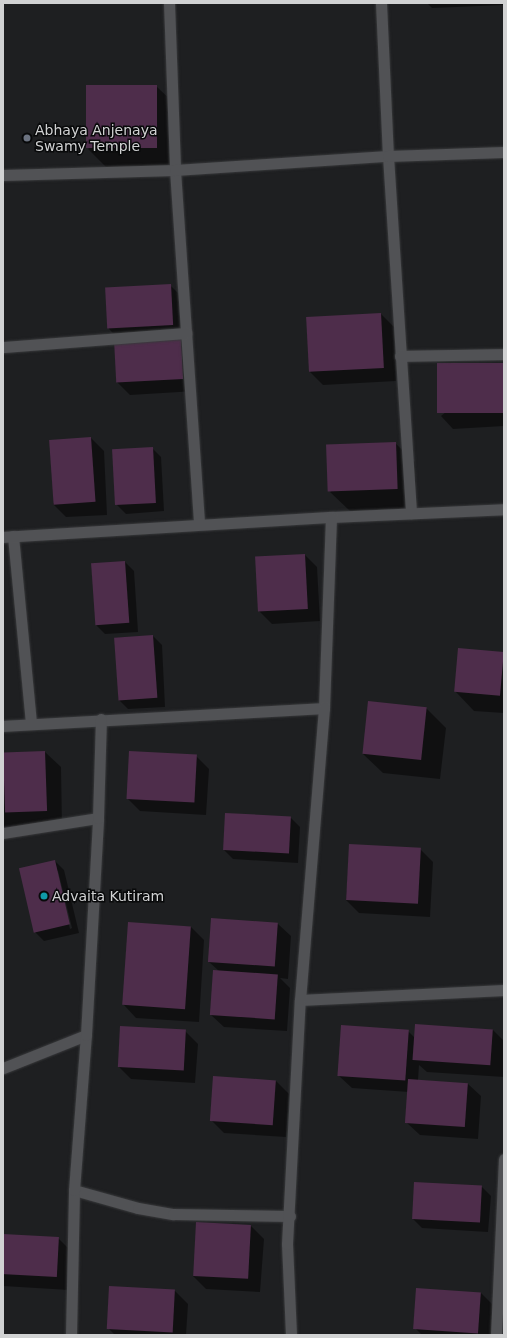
<!DOCTYPE html>
<style>
body{margin:0}
#map{position:relative;width:507px;height:1338px;overflow:hidden;background:#1e1f21;font-family:"DejaVu Sans",sans-serif}
div>[style]{position:absolute}
.shadow>*{inset:0;background:#0007}
.building>*{inset:0;background:#4e2d4b;transform-origin:0 0}
.roads{filter:drop-shadow(0 0 1px #38393b) drop-shadow(0 0 1px #38393b)}
.minor>*{height:11px;margin:-5.5px;padding:0 5.5px;transform-origin:5.5px;border-radius:5.5px;background:#515255}
.dots>*{width:11px;height:11px;translate:-50% -50%;box-sizing:border-box;border:2px solid #08090a;border-radius:50%}
span{translate:-50% -50%;white-space:nowrap;text-align:center;line-height:1.15;-webkit-text-stroke:3px #08090a;paint-order:stroke}
.poi-label{font-size:14px;color:#d1d2d3}
.left{translate:0 -50%;text-align:left}
.frame{position:absolute;inset:0;border:4px solid #d1d2d3;pointer-events:none}
</style>
<div id="map">
<div class="shadow">
<i style="clip-path:polygon(427px 3px,504px 3px,504px 5px,432px 8px)"></i>
<i style="clip-path:polygon(156px 86px,176px 105px,176px 167px,107px 168px,88px 149px)"></i>
<i style="clip-path:polygon(170px 285px,183px 298px,179px 338px,193px 352px,196px 391px,130px 395px,117px 382px,123px 343px,109px 329px,106px 289px)"></i>
<i style="clip-path:polygon(381px 314px,394px 327px,396px 381px,323px 385px,310px 372px)"></i>
<i style="clip-path:polygon(504px 364px,504px 426px,453px 429px,441px 416px)"></i>
<i style="clip-path:polygon(91px 438px,104px 451px,107px 515px,66px 517px,53px 504px)"></i>
<i style="clip-path:polygon(395px 443px,415px 462px,417px 508px,350px 511px,330px 492px)"></i>
<i style="clip-path:polygon(152px 448px,161px 457px,164px 511px,126px 514px,117px 505px)"></i>
<i style="clip-path:polygon(305px 555px,317px 567px,320px 621px,272px 624px,259px 611px)"></i>
<i style="clip-path:polygon(125px 562px,134px 571px,138px 632px,105px 634px,96px 625px)"></i>
<i style="clip-path:polygon(153px 636px,162px 645px,165px 707px,128px 709px,119px 700px,115px 638px)"></i>
<i style="clip-path:polygon(504px 653px,504px 713px,474px 711px,455px 691px)"></i>
<i style="clip-path:polygon(426px 708px,446px 728px,440px 779px,383px 773px,363px 754px)"></i>
<i style="clip-path:polygon(45px 752px,61px 767px,62px 827px,3px 828px,3px 753px)"></i>
<i style="clip-path:polygon(196px 756px,209px 769px,206px 815px,140px 811px,127px 798px)"></i>
<i style="clip-path:polygon(291px 818px,300px 827px,298px 863px,233px 859px,224px 850px)"></i>
<i style="clip-path:polygon(350px 845px,420px 849px,433px 862px,430px 917px,359px 913px,346px 900px)"></i>
<i style="clip-path:polygon(evenodd,55px 861px,64px 870px,79px 933px,44px 941px,35px 932px,55px 861px,56px 871px,58px 871px,72px 928px,70px 929px,56px 871px)"></i>
<i style="clip-path:polygon(129px 923px,191px 927px,204px 940px,199px 1022px,136px 1018px,124px 1005px)"></i>
<i style="clip-path:polygon(278px 924px,291px 936px,288px 979px,280px 978px,290px 988px,287px 1031px,224px 1027px,211px 1015px,219px 971px,209px 962px)"></i>
<i style="clip-path:polygon(493px 1030px,504px 1041px,504px 1077px,427px 1072px,419px 1065px,418px 1080px,468px 1084px,481px 1096px,478px 1139px,420px 1135px,407px 1123px,409px 1092px,352px 1088px,339px 1076px,408px 1031px,415px 1038px)"></i>
<i style="clip-path:polygon(185px 1031px,198px 1044px,195px 1083px,131px 1079px,118px 1066px)"></i>
<i style="clip-path:polygon(276px 1081px,289px 1094px,286px 1137px,224px 1133px,211px 1120px)"></i>
<i style="clip-path:polygon(482px 1187px,491px 1196px,488px 1232px,422px 1228px,413px 1219px)"></i>
<i style="clip-path:polygon(251px 1226px,264px 1239px,260px 1292px,206px 1289px,193px 1276px)"></i>
<i style="clip-path:polygon(3px 1235px,58px 1238px,71px 1251px,69px 1290px,3px 1286px)"></i>
<i style="clip-path:polygon(110px 1287px,175px 1291px,188px 1304px,186px 1335px,115px 1335px,108px 1328px)"></i>
<i style="clip-path:polygon(481px 1293px,494px 1306px,492px 1335px,422px 1335px,415px 1328px)"></i>
</div>
<div class="building">
<i style="left:157px;top:85px;width:63px;height:71px;rotate:90deg"></i>
<i style="left:171px;top:284px;width:41px;height:66px;rotate:87deg"></i>
<i style="left:381px;top:313px;width:55px;height:75px;rotate:87deg"></i>
<i style="left:181px;top:338px;width:41px;height:67px;rotate:87deg"></i>
<i style="left:504px;top:363px;width:50px;height:67px;rotate:90deg"></i>
<i style="left:91px;top:437px;width:65px;height:42px;rotate:86deg"></i>
<i style="left:396px;top:442px;width:47px;height:70px;rotate:88deg"></i>
<i style="left:153px;top:447px;width:56px;height:41px;rotate:87deg"></i>
<i style="left:305px;top:554px;width:55px;height:50px;rotate:87deg"></i>
<i style="left:125px;top:561px;width:62px;height:34px;rotate:86deg"></i>
<i style="left:153px;top:635px;width:63px;height:39px;rotate:86deg"></i>
<i style="left:458px;top:648px;width:46px;height:44px;rotate:5deg"></i>
<i style="left:368px;top:701px;width:59px;height:53px;rotate:6deg"></i>
<i style="left:45px;top:751px;width:60px;height:42px;rotate:88deg"></i>
<i style="left:129px;top:751px;width:68px;height:48px;rotate:3deg"></i>
<i style="left:225px;top:813px;width:66px;height:37px;rotate:3deg"></i>
<i style="left:349px;top:844px;width:72px;height:56px;rotate:3deg"></i>
<i style="left:55px;top:860px;width:66px;height:37px;rotate:77deg"></i>
<i style="left:211px;top:918px;width:67px;height:44px;rotate:4deg"></i>
<i style="left:128px;top:922px;width:63px;height:83px;rotate:4deg"></i>
<i style="left:213px;top:970px;width:65px;height:45px;rotate:4deg"></i>
<i style="left:415px;top:1024px;width:78px;height:36px;rotate:4deg"></i>
<i style="left:341px;top:1025px;width:68px;height:51px;rotate:4deg"></i>
<i style="left:120px;top:1026px;width:66px;height:41px;rotate:3deg"></i>
<i style="left:213px;top:1076px;width:63px;height:45px;rotate:4deg"></i>
<i style="left:408px;top:1079px;width:60px;height:44px;rotate:4deg"></i>
<i style="left:414px;top:1182px;width:68px;height:37px;rotate:3deg"></i>
<i style="left:196px;top:1222px;width:55px;height:54px;rotate:3deg"></i>
<i style="left:3px;top:1234px;width:56px;height:40px;rotate:3deg"></i>
<i style="left:109px;top:1286px;width:66px;height:43px;rotate:3deg"></i>
<i style="left:416px;top:1288px;width:65px;height:41px;rotate:4deg"></i>
</div>
<div class="roads">
<div class="minor">
<i style="left:169px;top:3px;width:167px;rotate:87.9deg"></i>
<i style="left:175px;top:170px;width:354px;rotate:86.1deg"></i>
<i style="left:381px;top:3px;width:153px;rotate:87.4deg"></i>
<i style="left:388px;top:156px;width:358px;rotate:86.3deg"></i>
<i style="left:3px;top:175px;width:172px;rotate:-1.7deg"></i>
<i style="left:175px;top:170px;width:213px;rotate:-3.8deg"></i>
<i style="left:388px;top:156px;width:116px;rotate:-2deg"></i>
<i style="left:3px;top:347px;width:184px;rotate:-4.4deg"></i>
<i style="left:400px;top:356px;width:104px;rotate:-1.1deg"></i>
<i style="left:331px;top:517px;width:173px;rotate:-2.6deg"></i>
<i style="left:13px;top:536px;width:188px;rotate:84.5deg"></i>
<i style="left:3px;top:537px;width:329px;rotate:-3.5deg"></i>
<i style="left:331px;top:517px;width:191px;rotate:92.1deg"></i>
<i style="left:324px;top:708px;width:322px;rotate:176.8deg"></i>
<i style="left:3px;top:833px;width:96px;rotate:-9deg"></i>
<i style="left:300px;top:1000px;width:204px;rotate:-2.8deg"></i>
<i style="left:3px;top:1068px;width:89px;rotate:-21.7deg"></i>
<i style="left:74px;top:1190px;width:66px;rotate:15.7deg"></i>
<i style="left:138px;top:1208px;width:36px;rotate:10deg"></i>
<i style="left:173px;top:1214px;width:117px;rotate:1deg"></i>
<i style="left:71px;top:1335px;width:145px;rotate:-88.8deg"></i>
<i style="left:74px;top:1190px;width:155px;rotate:-85.6deg"></i>
<i style="left:86px;top:1035px;width:217px;rotate:-86.8deg"></i>
<i style="left:98px;top:818px;width:99px;rotate:-88.3deg"></i>
<i style="left:291px;top:1335px;width:91px;rotate:-92.5deg"></i>
<i style="left:287px;top:1244px;width:244px;rotate:-87deg"></i>
<i style="left:300px;top:1000px;width:293px;rotate:-85.3deg"></i>
<i style="left:496px;top:1335px;width:176px;rotate:-87.4deg"></i>
</div>
</div>
<div class="dots">
<i style="left:27px;top:138px;background:#6b7280"></i>
<i style="left:44px;top:896px;background:#0f9aa8"></i>
</div>
<div class="poi-label">
<span class="left" style="left:35px;top:138px">Abhaya Anjenaya<br>Swamy Temple</span>
<span class="left" style="left:52px;top:896px">Advaita Kutiram</span>
</div>
<div class="frame"></div>
</div>
